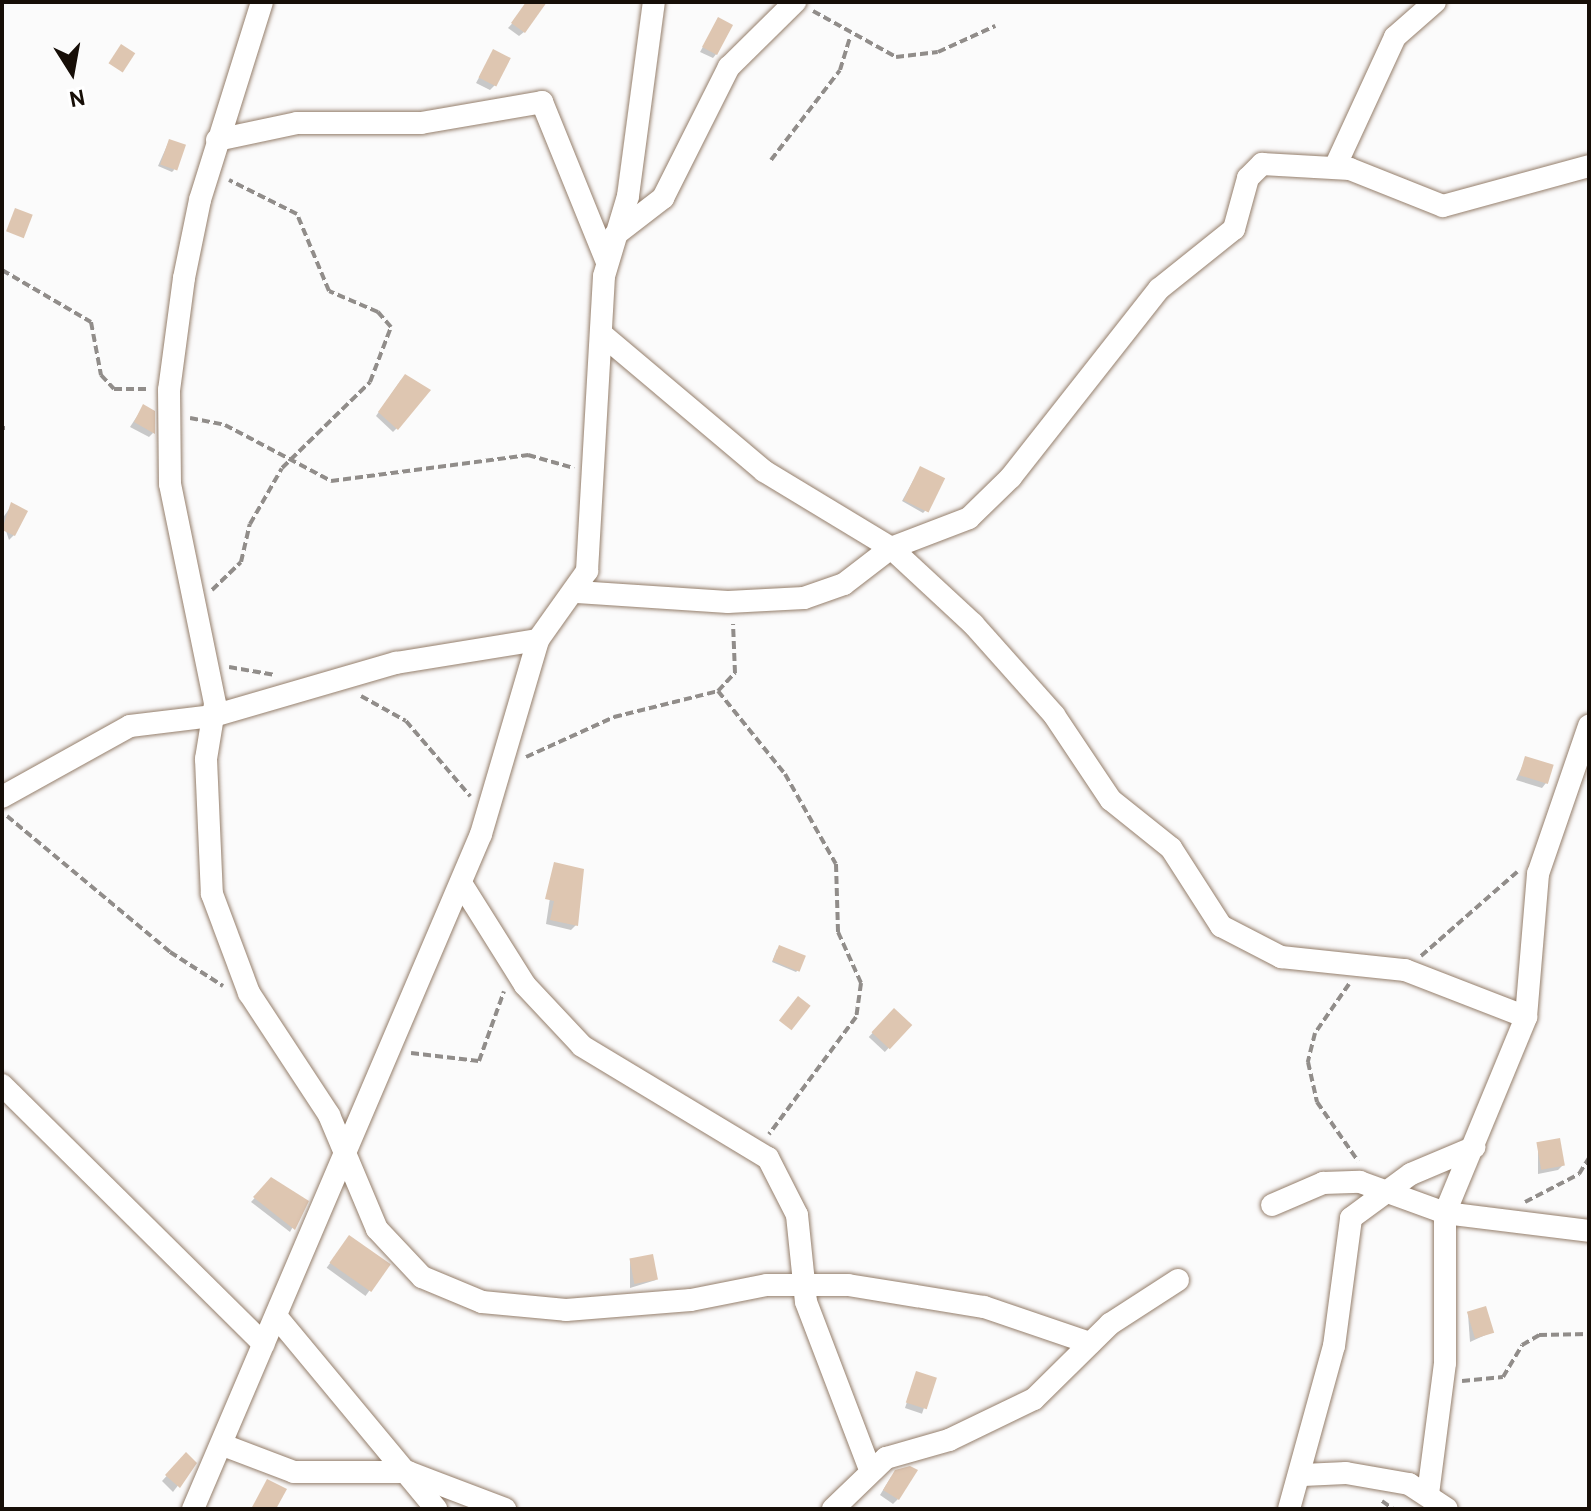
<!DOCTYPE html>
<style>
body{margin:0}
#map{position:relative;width:1591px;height:1511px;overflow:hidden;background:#fbfbfb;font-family:Overpass,sans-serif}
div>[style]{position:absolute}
.shadow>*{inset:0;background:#0003;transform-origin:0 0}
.building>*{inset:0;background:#dec6b1;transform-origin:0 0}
.path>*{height:4px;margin-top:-2px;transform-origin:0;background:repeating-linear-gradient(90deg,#918d8a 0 8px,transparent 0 12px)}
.roads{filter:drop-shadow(0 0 2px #957f6c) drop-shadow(0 0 2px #957f6c)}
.street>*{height:22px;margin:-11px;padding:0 11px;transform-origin:11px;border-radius:11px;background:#fff}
span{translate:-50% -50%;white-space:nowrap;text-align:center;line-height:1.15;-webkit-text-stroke:6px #fff;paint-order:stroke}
.frame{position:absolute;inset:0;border:4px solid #160e07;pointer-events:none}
.north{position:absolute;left:32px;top:32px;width:80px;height:80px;-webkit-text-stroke:6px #fff;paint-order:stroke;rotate:169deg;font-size:22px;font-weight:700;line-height:32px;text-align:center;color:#160e07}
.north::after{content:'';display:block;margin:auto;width:28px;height:36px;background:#160e07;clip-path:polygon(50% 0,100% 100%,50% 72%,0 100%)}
</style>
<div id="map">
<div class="shadow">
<i style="clip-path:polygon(532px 2px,524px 32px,519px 36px,508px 28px)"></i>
<i style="clip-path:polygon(718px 20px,717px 53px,713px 58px,700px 52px)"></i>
<i style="clip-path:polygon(493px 52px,495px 85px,490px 90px,476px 83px)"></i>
<i style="clip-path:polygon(169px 141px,174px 170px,172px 172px,158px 166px)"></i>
<i style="clip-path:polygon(401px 380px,397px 428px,393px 432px,376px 416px)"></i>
<i style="clip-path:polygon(143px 407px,153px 433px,149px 437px,130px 427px)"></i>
<i style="clip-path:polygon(919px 470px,925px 511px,923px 513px,902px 501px)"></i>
<i style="clip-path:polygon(12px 505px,14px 535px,9px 540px,2px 519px)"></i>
<i style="clip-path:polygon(1526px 758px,1546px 783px,1542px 788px,1516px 780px)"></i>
<i style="clip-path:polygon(555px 865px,576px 925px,571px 930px,546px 924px)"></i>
<i style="clip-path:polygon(777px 949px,798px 970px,796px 972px,772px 962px)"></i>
<i style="left:894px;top:1010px;width:22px;height:37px;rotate:43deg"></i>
<i style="clip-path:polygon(1538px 1144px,1563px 1165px,1558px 1170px,1538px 1174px)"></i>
<i style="clip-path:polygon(271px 1180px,307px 1201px,290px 1232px,251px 1202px)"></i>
<i style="left:349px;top:1237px;width:48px;height:38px;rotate:36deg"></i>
<i style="clip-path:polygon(630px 1260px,656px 1280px,630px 1288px)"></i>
<i style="clip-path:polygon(1468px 1314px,1492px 1332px,1470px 1342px)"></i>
<i style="left:917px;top:1373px;width:18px;height:37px;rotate:19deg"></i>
<i style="clip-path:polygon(186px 1455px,195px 1463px,173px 1492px,162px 1481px)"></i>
<i style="clip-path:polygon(891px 1477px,898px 1499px,893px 1504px,880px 1495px)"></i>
</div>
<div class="building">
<i style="clip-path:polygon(526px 2px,547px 2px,525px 33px,511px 23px)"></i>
<i style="left:718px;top:17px;width:17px;height:34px;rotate:28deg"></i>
<i style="left:121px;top:44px;width:17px;height:23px;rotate:33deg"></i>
<i style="left:493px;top:49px;width:20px;height:32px;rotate:27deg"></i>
<i style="left:169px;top:139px;width:18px;height:27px;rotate:19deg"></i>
<i style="left:15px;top:208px;width:19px;height:25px;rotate:21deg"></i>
<i style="clip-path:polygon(405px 374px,431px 390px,398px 430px,378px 412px)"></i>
<i style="clip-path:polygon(143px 404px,155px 411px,155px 434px,134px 422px)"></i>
<i style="left:920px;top:466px;width:28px;height:38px;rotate:26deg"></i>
<i style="clip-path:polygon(11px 502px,28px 511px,15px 536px,2px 530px)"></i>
<i style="left:1525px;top:756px;width:30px;height:20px;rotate:17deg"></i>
<i style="clip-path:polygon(554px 862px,584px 869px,578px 926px,550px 920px,554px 901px,545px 899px)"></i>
<i style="left:779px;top:945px;width:29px;height:17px;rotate:22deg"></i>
<i style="left:798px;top:996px;width:16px;height:31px;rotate:38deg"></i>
<i style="left:894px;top:1008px;width:25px;height:33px;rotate:43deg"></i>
<i style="left:1560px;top:1138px;width:28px;height:24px;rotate:80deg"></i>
<i style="clip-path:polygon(271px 1177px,309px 1201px,295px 1230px,253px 1197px)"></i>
<i style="left:349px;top:1235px;width:51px;height:34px;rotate:35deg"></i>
<i style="left:653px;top:1254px;width:26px;height:24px;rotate:79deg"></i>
<i style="left:1486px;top:1306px;width:28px;height:20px;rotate:73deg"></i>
<i style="left:916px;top:1371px;width:22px;height:33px;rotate:18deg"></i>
<i style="clip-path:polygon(186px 1452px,197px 1463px,180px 1488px,165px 1475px)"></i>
<i style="clip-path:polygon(910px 1466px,918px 1470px,899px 1500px,883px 1490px,895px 1470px)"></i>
<i style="clip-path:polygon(267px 1479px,287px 1489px,276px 1509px,251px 1509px)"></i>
</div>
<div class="path">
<i style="left:813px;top:11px;width:95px;rotate:29deg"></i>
<i style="left:896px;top:57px;width:42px;rotate:-6.8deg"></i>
<i style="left:938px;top:52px;width:63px;rotate:-24.5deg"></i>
<i style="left:771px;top:160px;width:113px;rotate:-52.5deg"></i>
<i style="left:840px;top:70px;width:34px;rotate:-73deg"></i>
<i style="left:2px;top:270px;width:103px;rotate:30.3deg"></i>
<i style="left:91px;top:322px;width:54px;rotate:79.3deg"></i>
<i style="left:101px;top:375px;width:19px;rotate:47deg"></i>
<i style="left:114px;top:389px;width:33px"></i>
<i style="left:190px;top:418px;width:36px;rotate:11deg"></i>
<i style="left:225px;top:425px;width:120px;rotate:27.8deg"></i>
<i style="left:331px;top:481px;width:199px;rotate:-7.5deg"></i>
<i style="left:528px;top:455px;width:48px;rotate:15.8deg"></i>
<i style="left:2px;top:428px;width:3px"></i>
<i style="left:212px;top:590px;width:40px;rotate:-44deg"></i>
<i style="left:241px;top:562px;width:39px;rotate:-77deg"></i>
<i style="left:250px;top:524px;width:64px;rotate:-60.3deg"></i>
<i style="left:282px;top:468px;width:123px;rotate:-44.3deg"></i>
<i style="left:370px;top:382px;width:59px;rotate:-69.1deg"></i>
<i style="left:391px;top:327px;width:20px;rotate:-131deg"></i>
<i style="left:378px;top:312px;width:53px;rotate:-156.8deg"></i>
<i style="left:329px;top:291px;width:83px;rotate:-112.6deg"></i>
<i style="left:297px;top:214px;width:76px;rotate:-153.4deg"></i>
<i style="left:229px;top:667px;width:47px;rotate:9.9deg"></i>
<i style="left:718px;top:691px;width:107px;rotate:51.1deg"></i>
<i style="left:785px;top:774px;width:103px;rotate:60.5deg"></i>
<i style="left:836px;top:864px;width:68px;rotate:88.3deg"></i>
<i style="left:838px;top:932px;width:56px;rotate:65.7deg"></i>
<i style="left:861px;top:983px;width:34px;rotate:98deg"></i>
<i style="left:856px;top:1017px;width:146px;rotate:126.6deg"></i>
<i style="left:361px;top:696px;width:51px;rotate:29.1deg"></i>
<i style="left:406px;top:721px;width:99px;rotate:49.5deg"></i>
<i style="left:526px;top:757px;width:97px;rotate:-24.4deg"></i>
<i style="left:614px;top:717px;width:107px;rotate:-14deg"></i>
<i style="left:718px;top:691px;width:25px;rotate:-47deg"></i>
<i style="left:735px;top:673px;width:49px;rotate:-92.3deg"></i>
<i style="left:7px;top:816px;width:212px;rotate:39.8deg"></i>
<i style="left:170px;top:952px;width:63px;rotate:32.7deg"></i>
<i style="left:1421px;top:956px;width:128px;rotate:-41.2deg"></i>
<i style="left:1349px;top:984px;width:60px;rotate:124.8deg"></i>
<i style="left:1315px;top:1033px;width:30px;rotate:104deg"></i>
<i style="left:1308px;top:1062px;width:41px;rotate:77.3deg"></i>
<i style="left:1317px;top:1102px;width:72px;rotate:55.2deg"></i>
<i style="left:411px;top:1053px;width:68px;rotate:6.7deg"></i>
<i style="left:479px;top:1061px;width:74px;rotate:-70.3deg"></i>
<i style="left:1525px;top:1202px;width:61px;rotate:-27.4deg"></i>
<i style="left:1579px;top:1174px;width:19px;rotate:-58deg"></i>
<i style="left:1462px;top:1381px;width:41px;rotate:-5.6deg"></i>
<i style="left:1503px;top:1377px;width:37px;rotate:-59deg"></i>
<i style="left:1522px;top:1345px;width:20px;rotate:-30deg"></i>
<i style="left:1539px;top:1335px;width:50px;rotate:-1.1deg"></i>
<i style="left:1382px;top:1501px;width:14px;rotate:36deg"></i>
</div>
<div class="roads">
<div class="street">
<i style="left:262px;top:2px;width:207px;rotate:107.4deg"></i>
<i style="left:200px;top:200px;width:80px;rotate:101.6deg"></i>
<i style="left:184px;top:278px;width:113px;rotate:97.6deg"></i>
<i style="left:169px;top:390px;width:94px;rotate:89.4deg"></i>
<i style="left:170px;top:484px;width:225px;rotate:78.4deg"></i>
<i style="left:215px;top:704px;width:56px;rotate:99.3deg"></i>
<i style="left:206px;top:759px;width:135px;rotate:87.5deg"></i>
<i style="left:212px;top:894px;width:106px;rotate:69.5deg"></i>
<i style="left:249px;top:993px;width:146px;rotate:56.7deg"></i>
<i style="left:329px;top:1115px;width:124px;rotate:67.2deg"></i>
<i style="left:377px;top:1229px;width:66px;rotate:46.8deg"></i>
<i style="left:422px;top:1277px;width:65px;rotate:22.6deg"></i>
<i style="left:482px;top:1302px;width:84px;rotate:5.4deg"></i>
<i style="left:566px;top:1310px;width:125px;rotate:-4.6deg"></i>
<i style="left:691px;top:1300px;width:77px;rotate:-11.2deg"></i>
<i style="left:767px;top:1285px;width:81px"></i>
<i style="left:848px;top:1285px;width:138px;rotate:9.2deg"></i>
<i style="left:984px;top:1307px;width:112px;rotate:18.8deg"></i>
<i style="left:217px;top:140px;width:82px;rotate:-12deg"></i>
<i style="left:297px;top:123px;width:124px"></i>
<i style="left:421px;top:123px;width:123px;rotate:-9.8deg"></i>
<i style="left:542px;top:102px;width:173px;rotate:67.9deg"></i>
<i style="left:1335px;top:167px;width:143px;rotate:-65.2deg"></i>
<i style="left:1395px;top:37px;width:53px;rotate:-41.2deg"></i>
<i style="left:615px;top:235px;width:61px;rotate:-37.6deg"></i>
<i style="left:663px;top:198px;width:147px;rotate:-63.3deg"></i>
<i style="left:729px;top:67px;width:93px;rotate:-44.6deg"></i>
<i style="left:605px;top:337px;width:208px;rotate:40.1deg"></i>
<i style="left:764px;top:471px;width:149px;rotate:31.2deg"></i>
<i style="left:891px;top:548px;width:112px;rotate:42.8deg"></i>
<i style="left:973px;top:624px;width:122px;rotate:48.3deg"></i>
<i style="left:1054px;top:715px;width:102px;rotate:56.2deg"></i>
<i style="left:1111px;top:800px;width:77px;rotate:38.7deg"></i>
<i style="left:1171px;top:848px;width:93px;rotate:57.3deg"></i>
<i style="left:1221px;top:926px;width:68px;rotate:27.3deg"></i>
<i style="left:1281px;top:957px;width:125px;rotate:6deg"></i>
<i style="left:1405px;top:970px;width:130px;rotate:21.2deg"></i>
<i style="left:577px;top:592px;width:151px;rotate:3.8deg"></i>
<i style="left:728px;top:602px;width:76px;rotate:-3deg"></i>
<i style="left:804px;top:598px;width:42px;rotate:-19.3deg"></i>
<i style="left:844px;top:584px;width:59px;rotate:-37.5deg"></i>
<i style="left:891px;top:548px;width:84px;rotate:-21deg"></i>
<i style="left:969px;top:518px;width:59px;rotate:-44.3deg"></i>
<i style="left:1011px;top:477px;width:239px;rotate:-51.8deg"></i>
<i style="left:1159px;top:289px;width:96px;rotate:-38.7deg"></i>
<i style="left:1234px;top:229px;width:53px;rotate:-74.6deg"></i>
<i style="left:1248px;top:178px;width:20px;rotate:-45deg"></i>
<i style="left:1262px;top:164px;width:88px;rotate:3.3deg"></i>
<i style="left:1350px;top:169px;width:100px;rotate:21.7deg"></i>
<i style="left:1443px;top:206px;width:151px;rotate:-15.3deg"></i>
<i style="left:2px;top:797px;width:146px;rotate:-29deg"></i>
<i style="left:130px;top:726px;width:84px;rotate:-6.9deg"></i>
<i style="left:213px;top:716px;width:191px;rotate:-16.2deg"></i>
<i style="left:396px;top:663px;width:144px;rotate:-9.2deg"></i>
<i style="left:461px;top:883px;width:120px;rotate:57.9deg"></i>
<i style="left:525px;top:985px;width:83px;rotate:46.9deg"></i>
<i style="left:582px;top:1046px;width:217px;rotate:31.1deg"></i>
<i style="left:768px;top:1158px;width:64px;rotate:63deg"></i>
<i style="left:797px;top:1215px;width:87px;rotate:84.1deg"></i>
<i style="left:806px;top:1302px;width:177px;rotate:69.1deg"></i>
<i style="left:2px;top:1085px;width:368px;rotate:44.7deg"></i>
<i style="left:1272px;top:1205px;width:56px;rotate:-23.3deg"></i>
<i style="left:1323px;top:1183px;width:37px;rotate:-2deg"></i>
<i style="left:1360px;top:1182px;width:90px;rotate:20deg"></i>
<i style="left:1445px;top:1213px;width:145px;rotate:7.1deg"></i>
<i style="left:276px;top:1316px;width:251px;rotate:50.3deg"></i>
<i style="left:223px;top:1445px;width:76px;rotate:20.8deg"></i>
<i style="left:294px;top:1472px;width:114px"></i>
<i style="left:408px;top:1472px;width:104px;rotate:20.9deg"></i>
<i style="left:1303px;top:1475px;width:43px;rotate:-2.7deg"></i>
<i style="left:1346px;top:1473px;width:64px;rotate:9.9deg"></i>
<i style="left:1409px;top:1484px;width:45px;rotate:33.3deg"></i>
<i style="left:1428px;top:1494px;width:132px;rotate:-82.6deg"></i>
<i style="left:1445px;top:1363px;width:150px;rotate:-90deg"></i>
<i style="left:1445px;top:1213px;width:212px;rotate:-67.5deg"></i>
<i style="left:1526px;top:1017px;width:144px;rotate:-85.2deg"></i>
<i style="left:1538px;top:874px;width:157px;rotate:-71deg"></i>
<i style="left:193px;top:1509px;width:734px;rotate:-66.89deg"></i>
<i style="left:481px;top:834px;width:202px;rotate:-73.6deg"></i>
<i style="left:538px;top:640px;width:85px;rotate:-54.6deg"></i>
<i style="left:587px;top:571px;width:295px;rotate:-86.7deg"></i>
<i style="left:604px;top:276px;width:84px;rotate:-73.3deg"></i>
<i style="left:628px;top:196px;width:196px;rotate:-82.4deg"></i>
<i style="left:833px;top:1509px;width:74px;rotate:-43.9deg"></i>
<i style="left:886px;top:1458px;width:66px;rotate:-15.9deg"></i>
<i style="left:949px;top:1440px;width:94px;rotate:-25.8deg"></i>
<i style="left:1034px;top:1399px;width:107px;rotate:-44.6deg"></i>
<i style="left:1110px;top:1324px;width:81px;rotate:-32.9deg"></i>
<i style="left:1289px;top:1509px;width:169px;rotate:-74.6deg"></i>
<i style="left:1334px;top:1346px;width:129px;rotate:-82.4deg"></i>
<i style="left:1351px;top:1218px;width:74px;rotate:-36.3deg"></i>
<i style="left:1411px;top:1174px;width:69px;rotate:-22.9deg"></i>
</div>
</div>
<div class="frame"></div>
<div class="north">N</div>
</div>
